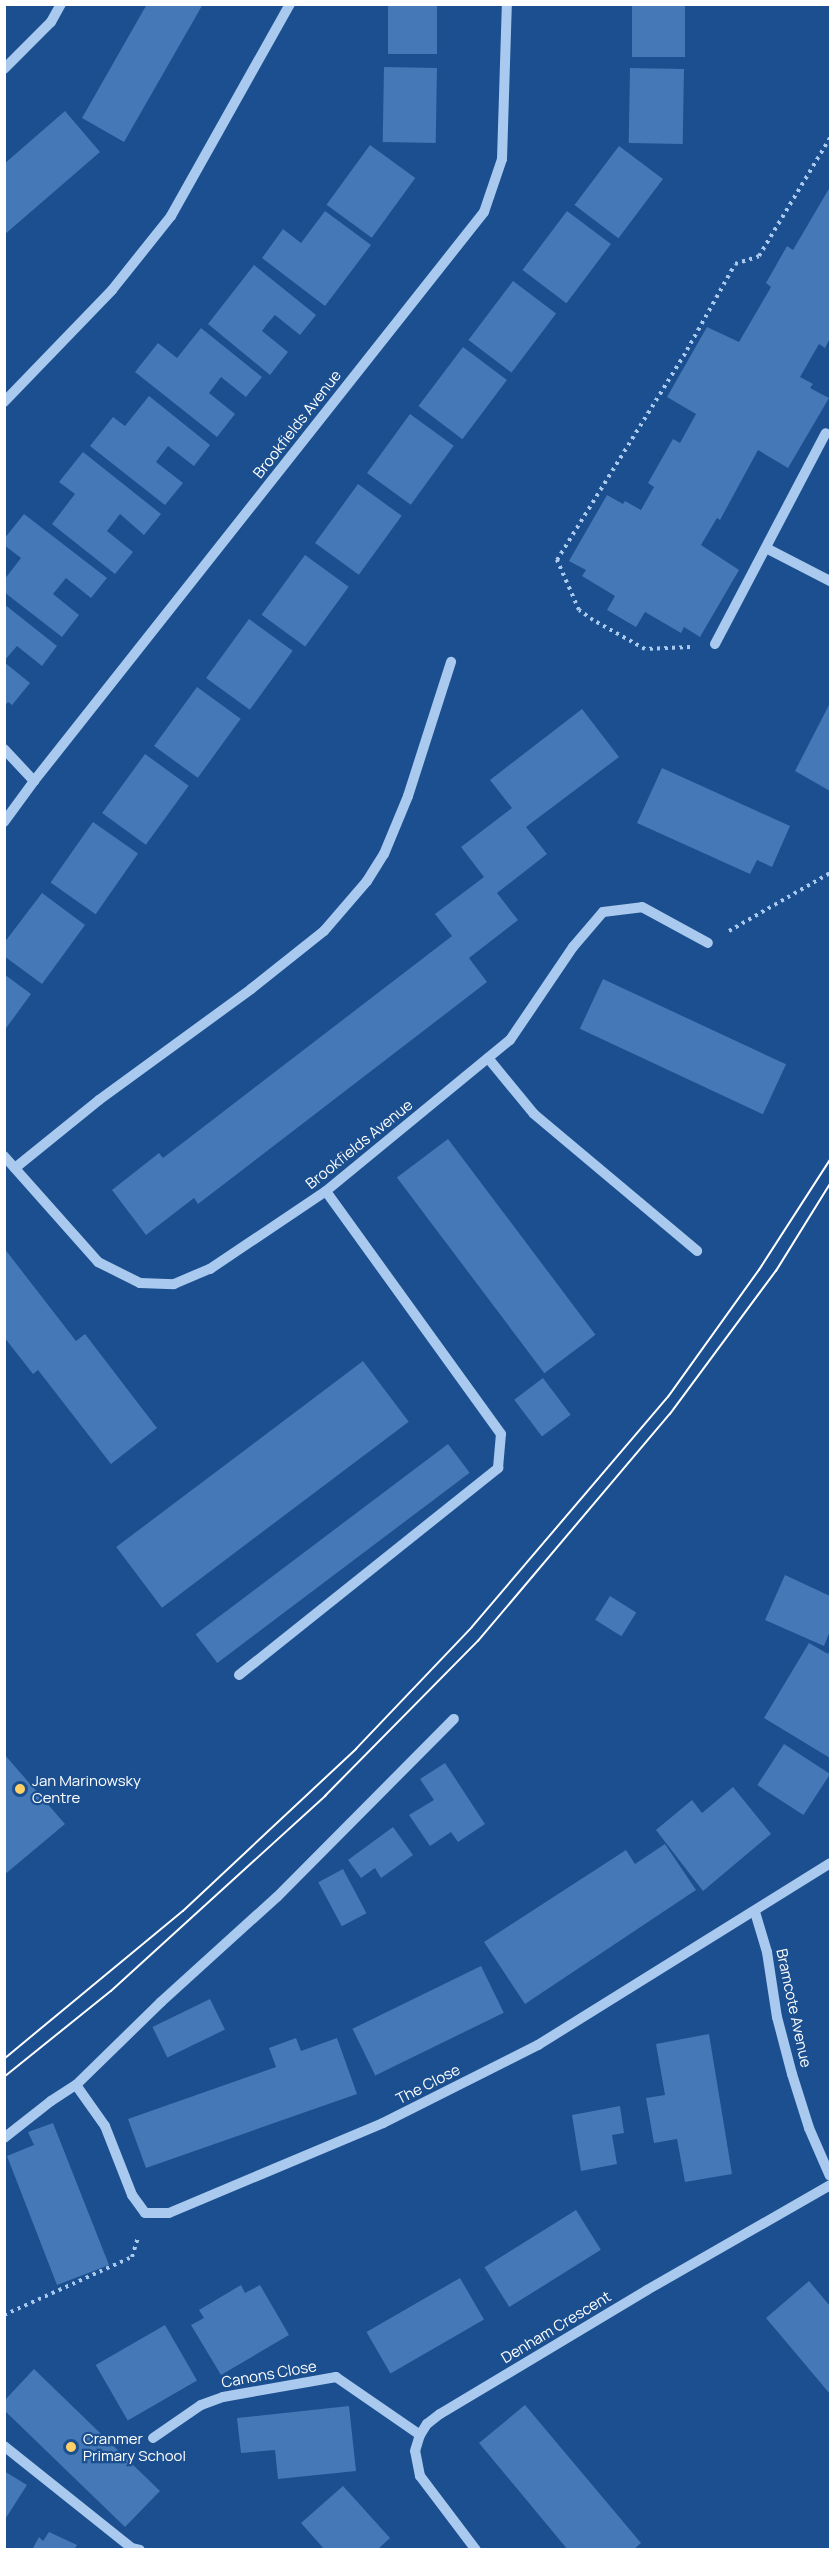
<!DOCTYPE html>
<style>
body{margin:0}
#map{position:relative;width:835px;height:2554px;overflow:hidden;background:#1b4f8f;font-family:Manrope,sans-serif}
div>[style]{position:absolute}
.building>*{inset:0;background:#4478b7;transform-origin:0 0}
.path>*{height:4px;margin-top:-2px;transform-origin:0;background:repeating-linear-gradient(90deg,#a9c9ee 0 3px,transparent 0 7.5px)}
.minor>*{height:10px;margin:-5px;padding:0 5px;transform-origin:5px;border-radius:5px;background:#a9c9ee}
.tram>*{height:1.5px;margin:-0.75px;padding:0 0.75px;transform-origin:0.75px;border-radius:0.75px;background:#fff}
.dots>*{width:16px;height:16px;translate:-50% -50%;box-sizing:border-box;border:3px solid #1b4f8f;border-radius:50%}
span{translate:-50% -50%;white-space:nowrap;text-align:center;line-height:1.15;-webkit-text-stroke:4.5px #1b4f8f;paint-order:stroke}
.street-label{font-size:15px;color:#fff}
.poi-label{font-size:15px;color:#fff}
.left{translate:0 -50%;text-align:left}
.frame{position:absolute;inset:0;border:6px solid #fff;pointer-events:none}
</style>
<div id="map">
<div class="building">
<i style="clip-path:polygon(147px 4px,203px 4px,124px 142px,82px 118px)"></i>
<i style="left:388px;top:4px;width:49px;height:50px"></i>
<i style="left:632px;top:4px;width:53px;height:53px"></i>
<i style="left:384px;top:67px;width:53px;height:75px;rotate:1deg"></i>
<i style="left:630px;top:68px;width:54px;height:75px;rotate:1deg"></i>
<i style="clip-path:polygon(65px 111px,100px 152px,4px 235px,4px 164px)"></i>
<i style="left:370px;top:145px;width:56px;height:74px;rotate:36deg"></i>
<i style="left:619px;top:146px;width:55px;height:74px;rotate:37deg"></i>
<i style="clip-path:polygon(830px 187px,830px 338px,825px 348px,819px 344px,800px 377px,813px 384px,810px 388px,829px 398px,788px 468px,758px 450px,720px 520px,717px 518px,701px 545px,739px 570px,700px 637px,684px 627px,681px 633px,645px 612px,636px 627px,607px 610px,615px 596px,582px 576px,586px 570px,569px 561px,607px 495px,623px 504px,625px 501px,641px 510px,654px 487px,648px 483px,673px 439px,680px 443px,696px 414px,667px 397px,707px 327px,739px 342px,771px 287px,766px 283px,787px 246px,793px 250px)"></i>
<i style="clip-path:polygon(325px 211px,371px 245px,325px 306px,262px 258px,283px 229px,301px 243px)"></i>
<i style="left:567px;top:211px;width:55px;height:74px;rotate:37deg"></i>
<i style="clip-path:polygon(254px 265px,316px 315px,300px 335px,275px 315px,267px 324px,262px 331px,288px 352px,270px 375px,208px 324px)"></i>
<i style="left:513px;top:281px;width:54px;height:74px;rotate:37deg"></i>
<i style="clip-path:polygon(201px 328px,262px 377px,246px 397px,221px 377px,209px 393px,235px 414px,217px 437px,135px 372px,158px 343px,177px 358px)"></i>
<i style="left:463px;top:347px;width:55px;height:74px;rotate:37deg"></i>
<i style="clip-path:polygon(149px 396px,210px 445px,194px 466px,168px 446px,156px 462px,183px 483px,165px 505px,90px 446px,113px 417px,125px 426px)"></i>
<i style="left:410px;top:414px;width:54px;height:73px;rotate:36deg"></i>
<i style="clip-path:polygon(83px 452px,161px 514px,144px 535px,120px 514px,107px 531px,133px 552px,115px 574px,52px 524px,75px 494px,59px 482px)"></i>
<i style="left:358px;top:484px;width:54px;height:73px;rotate:36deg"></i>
<i style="clip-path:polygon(24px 514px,107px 578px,91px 598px,66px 578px,53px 594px,79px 615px,62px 637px,4px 592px,4px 580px,21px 558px,4px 545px,4px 539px)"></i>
<i style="left:305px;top:555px;width:54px;height:74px;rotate:36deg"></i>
<i style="clip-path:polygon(4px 604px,57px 646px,42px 666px,17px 646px,4px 661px)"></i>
<i style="left:249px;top:619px;width:54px;height:73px;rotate:36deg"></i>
<i style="clip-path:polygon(4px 662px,30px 683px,12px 705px,8px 702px,4px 707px)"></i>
<i style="left:197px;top:687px;width:54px;height:73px;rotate:36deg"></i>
<i style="clip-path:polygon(830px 703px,830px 791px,795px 771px)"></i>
<i style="clip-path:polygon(582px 709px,619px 757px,526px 827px,547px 854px,497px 893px,518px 920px,469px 958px,487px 982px,198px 1204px,194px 1198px,146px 1235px,112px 1190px,159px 1153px,163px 1158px,452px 936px,435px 914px,484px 877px,461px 847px,512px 808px,490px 780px)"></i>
<i style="left:145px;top:754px;width:54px;height:73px;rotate:36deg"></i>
<i style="clip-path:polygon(662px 768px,790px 826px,772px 867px,757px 860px,750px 874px,637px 823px)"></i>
<i style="left:93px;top:822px;width:55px;height:74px;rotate:35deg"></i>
<i style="clip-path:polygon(42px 893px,85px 925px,42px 984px,4px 956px,4px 943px)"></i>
<i style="clip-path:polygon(4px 974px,31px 994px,4px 1031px)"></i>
<i style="left:603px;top:979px;width:202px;height:55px;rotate:25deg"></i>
<i style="left:448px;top:1139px;width:245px;height:64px;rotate:53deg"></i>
<i style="clip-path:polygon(4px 1248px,76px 1341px,85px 1334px,157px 1428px,111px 1464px,38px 1370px,33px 1374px,4px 1337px)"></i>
<i style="left:363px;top:1361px;width:76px;height:309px;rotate:53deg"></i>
<i style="left:543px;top:1378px;width:46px;height:36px;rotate:53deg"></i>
<i style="left:448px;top:1444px;width:36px;height:316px;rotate:53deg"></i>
<i style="clip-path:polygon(785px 1575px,830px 1596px,830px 1631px,824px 1646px,765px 1620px)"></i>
<i style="left:610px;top:1596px;width:31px;height:28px;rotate:32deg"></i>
<i style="clip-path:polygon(809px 1643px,828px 1654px,830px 1650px,830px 1758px,764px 1718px)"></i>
<i style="left:784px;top:1744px;width:55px;height:49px;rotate:33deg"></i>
<i style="clip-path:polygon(4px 1754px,65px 1824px,4px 1875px)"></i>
<i style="clip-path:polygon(445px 1763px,485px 1824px,458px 1842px,451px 1832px,430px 1846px,409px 1815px,434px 1800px,420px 1779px)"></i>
<i style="clip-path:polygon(733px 1787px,771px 1834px,703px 1891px,656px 1830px,692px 1800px,702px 1813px)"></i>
<i style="clip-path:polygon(393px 1827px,413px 1855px,381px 1878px,375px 1868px,361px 1878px,348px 1860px)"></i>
<i style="clip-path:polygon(665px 1844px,696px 1890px,525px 2004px,484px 1942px,626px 1850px,635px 1864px)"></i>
<i style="left:343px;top:1869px;width:50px;height:28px;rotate:62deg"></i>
<i style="left:481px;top:1966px;width:52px;height:143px;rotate:64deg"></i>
<i style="left:210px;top:1999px;width:34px;height:64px;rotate:64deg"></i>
<i style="clip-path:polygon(709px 2034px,732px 2174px,685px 2182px,677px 2139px,654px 2143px,646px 2098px,665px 2095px,656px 2044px)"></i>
<i style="clip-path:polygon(296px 2038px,301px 2051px,337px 2038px,357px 2094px,146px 2168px,128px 2119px,276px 2067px,269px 2048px)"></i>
<i style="clip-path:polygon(620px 2106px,624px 2133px,612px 2135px,617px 2164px,581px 2171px,572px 2115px)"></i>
<i style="clip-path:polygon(53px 2123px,109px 2265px,57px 2285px,7px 2156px,34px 2145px,28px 2132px)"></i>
<i style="left:576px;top:2210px;width:47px;height:108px;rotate:58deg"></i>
<i style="left:460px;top:2278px;width:48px;height:108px;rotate:60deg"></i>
<i style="clip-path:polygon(809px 2281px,830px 2306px,830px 2394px,766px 2318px)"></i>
<i style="clip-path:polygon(241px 2285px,245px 2293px,260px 2285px,289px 2335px,221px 2375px,191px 2325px,204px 2318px,199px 2310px)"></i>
<i style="left:165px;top:2325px;width:64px;height:80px;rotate:60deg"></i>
<i style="clip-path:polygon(34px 2369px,160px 2491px,125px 2527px,4px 2410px,4px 2401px)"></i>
<i style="clip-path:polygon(525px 2405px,641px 2543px,633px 2550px,568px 2550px,479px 2443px)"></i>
<i style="clip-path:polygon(349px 2406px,356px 2471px,278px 2479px,275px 2450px,241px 2453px,237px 2418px)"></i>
<i style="clip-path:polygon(4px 2471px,27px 2485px,4px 2521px)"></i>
<i style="clip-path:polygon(343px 2486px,390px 2538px,377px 2550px,325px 2550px,301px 2523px)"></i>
<i style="clip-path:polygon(49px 2532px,77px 2545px,74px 2550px,32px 2550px,39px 2537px,43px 2541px)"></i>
</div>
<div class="path">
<i style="left:690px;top:647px;width:45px;rotate:177.5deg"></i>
<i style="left:645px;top:649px;width:60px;rotate:-150.9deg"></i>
<i style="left:593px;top:620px;width:17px;rotate:-144deg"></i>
<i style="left:579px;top:610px;width:55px;rotate:-113.7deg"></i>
<i style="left:557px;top:560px;width:247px;rotate:-58.2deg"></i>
<i style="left:687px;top:350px;width:98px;rotate:-60.8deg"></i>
<i style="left:735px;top:264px;width:25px;rotate:-18deg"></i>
<i style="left:759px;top:256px;width:138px;rotate:-59deg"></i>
<i style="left:729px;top:931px;width:116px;rotate:-29.9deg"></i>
<i style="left:4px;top:2315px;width:141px;rotate:-24.4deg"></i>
<i style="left:132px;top:2257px;width:21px;rotate:-73deg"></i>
</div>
<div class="minor">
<i style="left:4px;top:69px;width:66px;rotate:-45deg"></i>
<i style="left:51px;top:22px;width:21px;rotate:-61deg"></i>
<i style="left:4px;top:402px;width:156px;rotate:-46deg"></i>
<i style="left:112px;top:290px;width:95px;rotate:-51.4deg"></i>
<i style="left:171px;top:216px;width:243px;rotate:-60.7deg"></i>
<i style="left:766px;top:548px;width:72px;rotate:27.3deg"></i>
<i style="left:715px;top:644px;width:238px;rotate:-62.3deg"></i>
<i style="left:4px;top:749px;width:44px;rotate:46.8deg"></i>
<i style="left:4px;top:822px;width:51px;rotate:-53.8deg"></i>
<i style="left:34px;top:781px;width:725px;rotate:-51.66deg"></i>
<i style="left:484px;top:212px;width:56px;rotate:-71.2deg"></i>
<i style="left:502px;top:159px;width:155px;rotate:-88.2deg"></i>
<i style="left:488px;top:1058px;width:72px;rotate:50.6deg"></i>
<i style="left:534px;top:1114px;width:213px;rotate:40deg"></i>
<i style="left:4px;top:1156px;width:142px;rotate:48.4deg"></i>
<i style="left:98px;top:1262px;width:47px;rotate:26.6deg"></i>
<i style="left:140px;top:1283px;width:34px;rotate:2deg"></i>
<i style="left:174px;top:1284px;width:39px;rotate:-23deg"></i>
<i style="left:210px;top:1269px;width:140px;rotate:-33.9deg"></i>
<i style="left:326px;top:1191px;width:238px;rotate:-39.4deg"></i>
<i style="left:510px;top:1040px;width:112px;rotate:-55.9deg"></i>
<i style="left:573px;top:947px;width:46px;rotate:-49.4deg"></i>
<i style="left:603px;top:912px;width:39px;rotate:-7deg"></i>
<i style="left:642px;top:907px;width:75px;rotate:28.6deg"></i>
<i style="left:15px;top:1168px;width:108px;rotate:-39deg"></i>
<i style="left:99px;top:1100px;width:188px;rotate:-36.1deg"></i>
<i style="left:251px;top:989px;width:93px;rotate:-38.5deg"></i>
<i style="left:324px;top:931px;width:66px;rotate:-49.3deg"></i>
<i style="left:367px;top:881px;width:32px;rotate:-58deg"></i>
<i style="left:384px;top:854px;width:63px;rotate:-67.5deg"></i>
<i style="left:408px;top:796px;width:141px;rotate:-72.2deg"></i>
<i style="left:239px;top:1675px;width:332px;rotate:-38.6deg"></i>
<i style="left:498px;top:1468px;width:34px;rotate:-85deg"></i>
<i style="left:501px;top:1434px;width:299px;rotate:-125.8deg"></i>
<i style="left:755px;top:1912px;width:42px;rotate:73.3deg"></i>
<i style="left:767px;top:1952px;width:66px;rotate:81.3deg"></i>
<i style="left:777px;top:2017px;width:59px;rotate:75.3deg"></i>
<i style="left:792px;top:2074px;width:57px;rotate:72.5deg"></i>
<i style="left:809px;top:2128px;width:52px;rotate:66.4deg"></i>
<i style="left:76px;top:2085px;width:50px;rotate:54.7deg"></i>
<i style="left:105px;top:2126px;width:74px;rotate:68.6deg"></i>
<i style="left:132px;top:2195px;width:22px;rotate:54deg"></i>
<i style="left:145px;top:2213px;width:24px"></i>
<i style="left:169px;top:2213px;width:232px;rotate:-22.8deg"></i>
<i style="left:383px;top:2123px;width:174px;rotate:-26.7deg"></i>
<i style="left:538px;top:2045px;width:344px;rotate:-31.9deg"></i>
<i style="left:4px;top:2138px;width:60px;rotate:-38.2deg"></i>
<i style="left:51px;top:2101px;width:30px;rotate:-33deg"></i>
<i style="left:76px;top:2085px;width:119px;rotate:-44.3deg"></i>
<i style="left:161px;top:2002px;width:156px;rotate:-42.2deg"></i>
<i style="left:277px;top:1897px;width:251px;rotate:-45.2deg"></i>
<i style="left:153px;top:2438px;width:58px;rotate:-34.5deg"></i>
<i style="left:201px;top:2405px;width:23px;rotate:-20deg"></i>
<i style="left:223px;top:2397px;width:115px;rotate:-10deg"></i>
<i style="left:336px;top:2377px;width:102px;rotate:34.6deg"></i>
<i style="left:4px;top:2446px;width:164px;rotate:38.6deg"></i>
<i style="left:132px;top:2548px;width:8px;rotate:14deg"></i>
<i style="left:476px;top:2550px;width:93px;rotate:-127.1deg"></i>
<i style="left:420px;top:2476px;width:25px;rotate:-101deg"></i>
<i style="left:415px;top:2451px;width:17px;rotate:-73deg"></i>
<i style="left:420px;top:2435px;width:13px;rotate:-58deg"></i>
<i style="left:427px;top:2424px;width:16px;rotate:-38deg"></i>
<i style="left:440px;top:2414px;width:241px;rotate:-30.9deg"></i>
<i style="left:647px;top:2290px;width:211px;rotate:-29.8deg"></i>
</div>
<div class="tram">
<i style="left:4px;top:2059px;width:232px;rotate:-39.6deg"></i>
<i style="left:183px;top:1911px;width:237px;rotate:-43.1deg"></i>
<i style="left:356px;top:1749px;width:168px;rotate:-46.4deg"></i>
<i style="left:472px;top:1627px;width:302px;rotate:-49.6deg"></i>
<i style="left:668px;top:1397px;width:156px;rotate:-54.4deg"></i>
<i style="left:759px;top:1270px;width:131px;rotate:-57.2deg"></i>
<i style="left:4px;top:2077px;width:137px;rotate:-38.8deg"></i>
<i style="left:111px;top:1991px;width:290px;rotate:-42.3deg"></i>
<i style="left:325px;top:1796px;width:218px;rotate:-45.4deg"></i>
<i style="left:478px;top:1641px;width:297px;rotate:-49.8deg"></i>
<i style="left:670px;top:1414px;width:178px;rotate:-53.5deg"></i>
<i style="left:776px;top:1271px;width:102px;rotate:-58.2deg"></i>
</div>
<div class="dots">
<i style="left:20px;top:1789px;background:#ffd166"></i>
<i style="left:71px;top:2447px;background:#ffd166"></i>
</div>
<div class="street-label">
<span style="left:297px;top:424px;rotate:-52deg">Brookfields Avenue</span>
<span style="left:359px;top:1144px;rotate:-39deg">Brookfields Avenue</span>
<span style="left:794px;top:2008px;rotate:78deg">Bramcote Avenue</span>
<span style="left:428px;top:2084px;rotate:-27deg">The Close</span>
<span style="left:556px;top:2327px;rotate:-31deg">Denham Crescent</span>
<span style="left:269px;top:2374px;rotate:-10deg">Canons Close</span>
</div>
<div class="poi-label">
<span class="left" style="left:32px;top:1789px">Jan Marinowsky<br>Centre</span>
<span class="left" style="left:83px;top:2447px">Cranmer<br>Primary School</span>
</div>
<div class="frame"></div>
</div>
